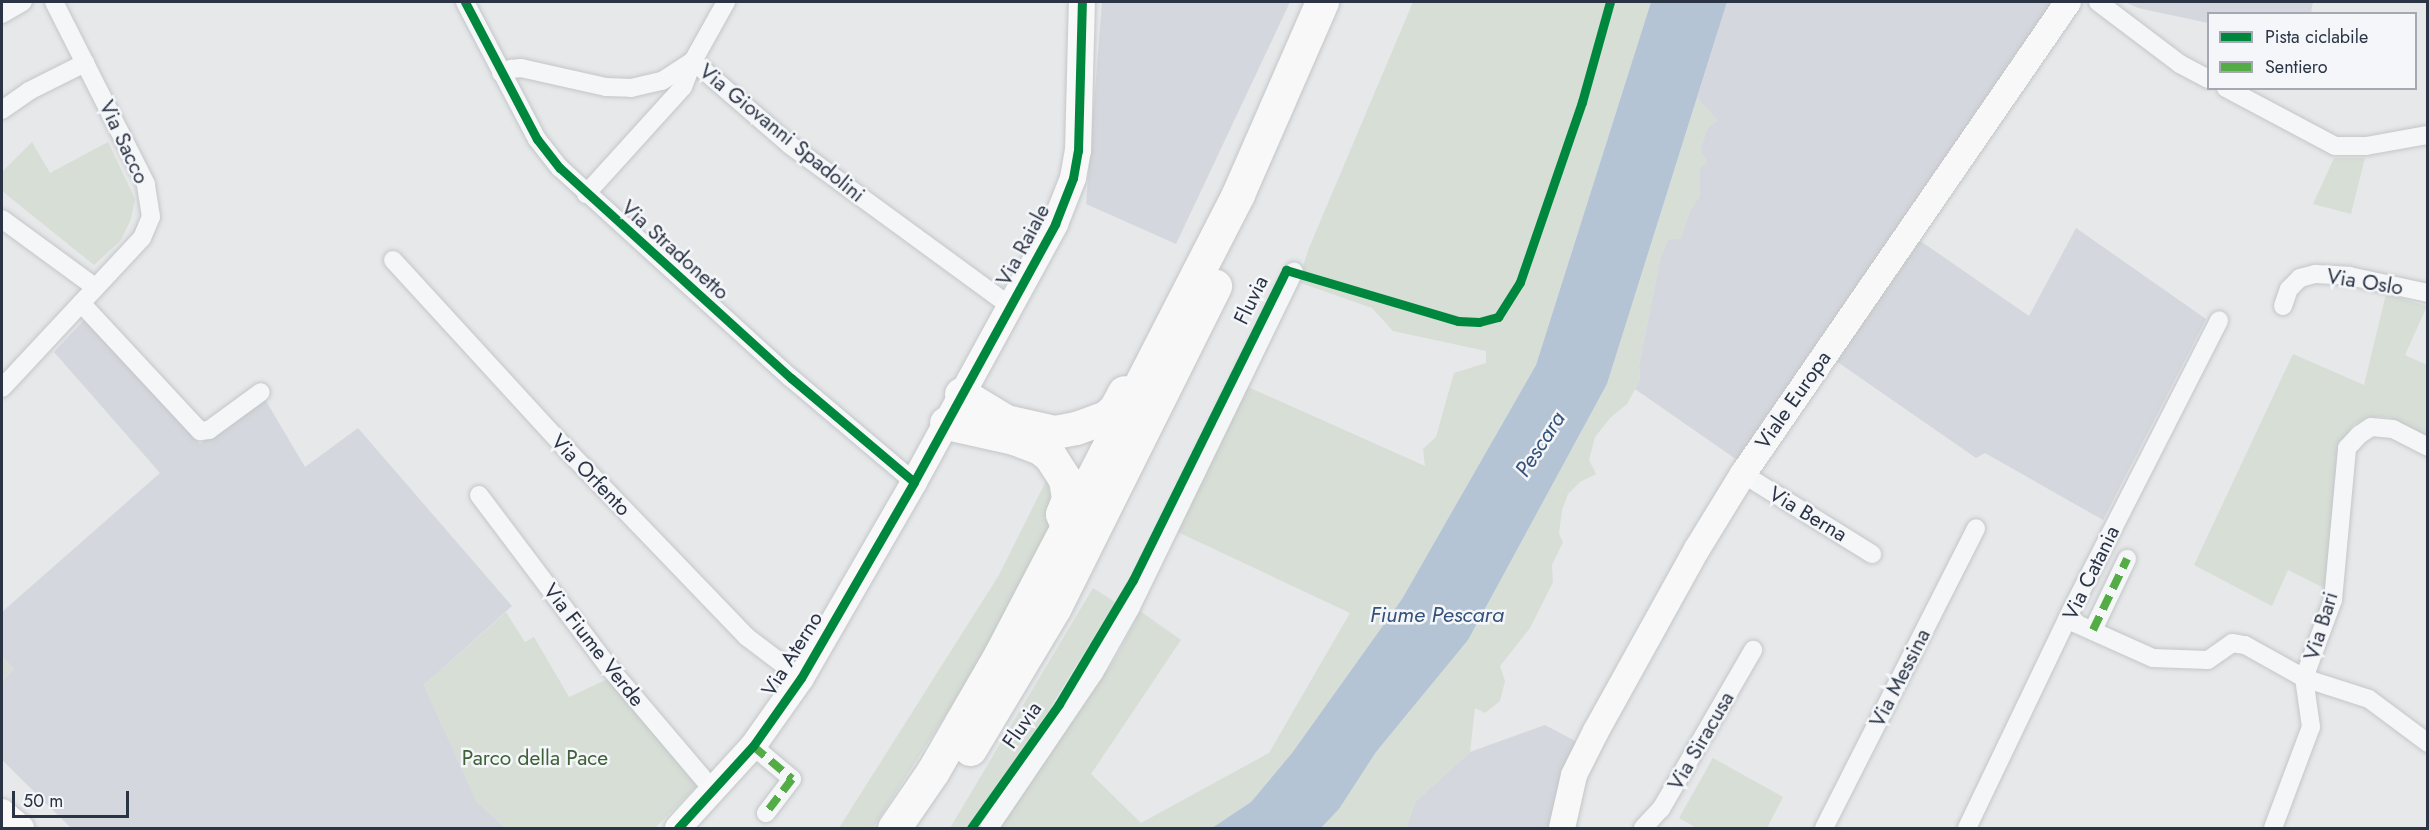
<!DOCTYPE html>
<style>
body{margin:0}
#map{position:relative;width:2429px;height:830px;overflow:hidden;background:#e6e8ea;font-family:Jost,sans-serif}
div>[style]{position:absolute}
.built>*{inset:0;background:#d4d7dd}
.green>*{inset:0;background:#d6ded6}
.water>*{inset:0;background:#b4c4d5}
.roads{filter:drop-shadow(0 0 2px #c4c6c8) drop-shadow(0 0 2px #c4c6c8)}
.street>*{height:18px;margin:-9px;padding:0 9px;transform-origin:9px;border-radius:9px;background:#f5f6f7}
.secondary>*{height:26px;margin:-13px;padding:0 13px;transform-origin:13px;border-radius:13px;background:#f8f8f8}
.highway>*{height:33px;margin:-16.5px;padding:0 16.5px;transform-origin:16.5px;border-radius:16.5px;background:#f8f8f8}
.quiet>*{height:8px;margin-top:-4px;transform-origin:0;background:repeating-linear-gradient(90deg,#54ac47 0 15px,transparent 0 23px)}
.cycleway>*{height:9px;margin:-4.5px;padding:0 4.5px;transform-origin:4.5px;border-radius:4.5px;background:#00873e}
span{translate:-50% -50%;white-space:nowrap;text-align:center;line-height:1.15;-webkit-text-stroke:5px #f4f6f9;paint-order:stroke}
.street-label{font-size:21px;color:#2b3445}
.park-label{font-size:21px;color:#3f6138}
.water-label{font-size:22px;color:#34527a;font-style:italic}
.frame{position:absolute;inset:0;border:3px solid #2b3445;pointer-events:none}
.legend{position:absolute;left:2207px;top:12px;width:210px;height:78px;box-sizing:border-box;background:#f4f6f9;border:2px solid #a4a8b1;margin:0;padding:8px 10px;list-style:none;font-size:18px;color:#2b3445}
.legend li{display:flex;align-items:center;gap:12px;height:30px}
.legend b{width:30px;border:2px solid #a4a8b1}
.scale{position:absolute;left:12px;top:791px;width:117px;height:27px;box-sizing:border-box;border:3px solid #2b3445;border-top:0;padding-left:8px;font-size:18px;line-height:21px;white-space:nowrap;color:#2b3445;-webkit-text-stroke:4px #f4f6f9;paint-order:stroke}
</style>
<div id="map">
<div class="built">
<i style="clip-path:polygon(1102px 2px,1290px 2px,1176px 244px,1086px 204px)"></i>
<i style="clip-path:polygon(1727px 2px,2055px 2px,1740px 462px,1635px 389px,1640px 380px,1639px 365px,1661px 255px,1668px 240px,1681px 238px,1690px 210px,1700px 196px,1700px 168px,1707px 162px,1700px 150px,1707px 129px,1717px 120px,1697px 98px)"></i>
<i style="clip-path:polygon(2125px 2px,2313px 2px,2311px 13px,2208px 14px,2208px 23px,2138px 8px)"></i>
<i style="clip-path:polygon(2076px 228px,2206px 319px,2103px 520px,1985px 453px,1976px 458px,1836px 361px,1916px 238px,2029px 316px)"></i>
<i style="clip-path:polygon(85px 319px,200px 444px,263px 396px,305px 467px,358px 428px,512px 606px,424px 685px,477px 802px,505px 828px,71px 828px,2px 760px,2px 681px,14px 669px,2px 656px,2px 612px,160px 473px,54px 352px)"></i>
<i style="clip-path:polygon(1545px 725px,1579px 743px,1553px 828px,1406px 828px,1415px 802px,1470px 752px)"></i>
</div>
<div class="green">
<i style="clip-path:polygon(1413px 2px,1651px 2px,1536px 365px,1402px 599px,1292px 753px,1251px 802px,1212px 828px,995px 828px,1117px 656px,1140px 611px,1181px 640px,1091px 774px,1141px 823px,1269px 753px,1350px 613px,1167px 527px,1237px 382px,1425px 466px,1423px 449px,1436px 437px,1454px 373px,1486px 363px,1486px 351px,1393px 331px,1372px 308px,1298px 282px,1309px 248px)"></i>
<i style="clip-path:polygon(1697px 98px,1717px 120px,1707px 129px,1700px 150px,1707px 162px,1700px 169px,1700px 196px,1690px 210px,1681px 238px,1668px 240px,1661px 255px,1639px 365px,1640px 380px,1627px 404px,1610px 418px,1595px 437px,1589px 460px,1596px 474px,1580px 482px,1568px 494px,1562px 510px,1559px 534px,1563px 542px,1552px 565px,1553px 582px,1530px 628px,1500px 666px,1505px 681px,1500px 701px,1485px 713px,1475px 708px,1470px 752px,1415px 802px,1406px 828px,1321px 828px,1339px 809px,1376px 752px,1468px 640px,1607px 384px)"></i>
<i style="clip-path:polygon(32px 142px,50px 173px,108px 142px,135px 199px,131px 219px,121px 240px,94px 265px,2px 191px,2px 172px)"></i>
<i style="clip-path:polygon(2334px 158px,2365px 158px,2351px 214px,2313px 204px)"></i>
<i style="clip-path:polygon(2386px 294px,2427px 306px,2405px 355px,2427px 365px,2427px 436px,2389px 417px,2370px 417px,2354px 424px,2345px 437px,2330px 591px,2288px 570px,2272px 606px,2194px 565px,2293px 354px,2364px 385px)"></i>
<i style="clip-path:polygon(1047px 479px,1055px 522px,993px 641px,873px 828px,839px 828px,999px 575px)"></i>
<i style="clip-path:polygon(1093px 588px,1115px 602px,1048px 712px,968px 828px,950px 828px)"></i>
<i style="clip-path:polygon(506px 612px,525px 642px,534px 637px,569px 697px,612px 677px,703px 780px,655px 828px,505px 828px,477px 802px,424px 685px)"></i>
<i style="clip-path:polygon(2px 656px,14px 669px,2px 681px)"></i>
<i style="clip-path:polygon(1713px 758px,1783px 797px,1767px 828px,1697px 828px,1679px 818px)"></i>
</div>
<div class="water">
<i style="clip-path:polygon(1651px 2px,1727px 2px,1607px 384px,1468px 640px,1376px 752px,1339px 809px,1321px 828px,1212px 828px,1251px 802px,1292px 753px,1402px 599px,1536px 365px)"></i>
</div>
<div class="roads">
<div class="street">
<i style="left:465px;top:2px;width:155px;rotate:62.3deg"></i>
<i style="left:537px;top:139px;width:37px;rotate:52deg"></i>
<i style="left:560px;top:168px;width:312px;rotate:42.3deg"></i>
<i style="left:791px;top:378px;width:161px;rotate:40.2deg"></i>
<i style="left:2098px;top:2px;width:103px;rotate:37.1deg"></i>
<i style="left:2180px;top:64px;width:32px;rotate:28deg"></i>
<i style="left:2px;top:14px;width:24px;rotate:-30deg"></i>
<i style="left:693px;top:61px;width:128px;rotate:40.9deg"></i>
<i style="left:790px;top:145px;width:273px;rotate:36.2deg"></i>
<i style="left:501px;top:73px;width:11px;rotate:-22deg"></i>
<i style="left:511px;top:69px;width:10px;rotate:-6deg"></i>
<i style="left:521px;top:68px;width:87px;rotate:12.6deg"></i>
<i style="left:606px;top:87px;width:25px;rotate:2deg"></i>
<i style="left:631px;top:88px;width:32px;rotate:-13deg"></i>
<i style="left:662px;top:81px;width:37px;rotate:-33deg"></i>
<i style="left:693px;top:61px;width:68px;rotate:-60.8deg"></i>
<i style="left:2226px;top:88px;width:123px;rotate:28deg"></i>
<i style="left:2335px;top:146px;width:31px"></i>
<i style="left:2366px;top:146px;width:63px;rotate:-10.1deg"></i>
<i style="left:2px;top:110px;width:33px;rotate:-35deg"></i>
<i style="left:29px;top:91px;width:63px;rotate:-26.6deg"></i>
<i style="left:586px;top:194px;width:144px;rotate:-47.8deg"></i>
<i style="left:683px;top:87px;width:28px;rotate:-69deg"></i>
<i style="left:2px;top:219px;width:115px;rotate:36.2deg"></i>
<i style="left:393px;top:260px;width:259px;rotate:47.5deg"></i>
<i style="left:568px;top:451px;width:258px;rotate:46.1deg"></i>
<i style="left:747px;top:637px;width:68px;rotate:37.2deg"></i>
<i style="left:81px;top:303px;width:175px;rotate:47.1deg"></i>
<i style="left:200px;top:431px;width:9px;rotate:-6deg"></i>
<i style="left:209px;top:430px;width:64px;rotate:-36.2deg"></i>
<i style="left:2283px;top:306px;width:18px;rotate:-71deg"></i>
<i style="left:2289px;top:289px;width:16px;rotate:-45deg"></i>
<i style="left:2300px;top:278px;width:16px;rotate:-15deg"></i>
<i style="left:2315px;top:274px;width:34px;rotate:3deg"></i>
<i style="left:2349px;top:276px;width:81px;rotate:12.1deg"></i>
<i style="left:2px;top:388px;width:205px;rotate:-47deg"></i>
<i style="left:142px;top:238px;width:23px;rotate:-67deg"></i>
<i style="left:151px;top:217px;width:33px;rotate:-99deg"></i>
<i style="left:146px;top:184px;width:204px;rotate:-116.8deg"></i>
<i style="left:1743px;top:474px;width:152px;rotate:31.8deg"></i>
<i style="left:479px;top:495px;width:213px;rotate:53deg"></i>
<i style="left:607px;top:665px;width:165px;rotate:49.7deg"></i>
<i style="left:2068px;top:620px;width:93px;rotate:24.1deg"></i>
<i style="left:2153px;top:658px;width:55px;rotate:2.1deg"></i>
<i style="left:2208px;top:660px;width:29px;rotate:-35deg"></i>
<i style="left:2232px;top:643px;width:13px;rotate:9deg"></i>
<i style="left:2245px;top:645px;width:68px;rotate:29.2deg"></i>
<i style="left:2304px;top:678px;width:68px;rotate:17.9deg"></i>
<i style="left:2369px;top:699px;width:74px;rotate:36.7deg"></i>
<i style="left:2093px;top:630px;width:79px;rotate:-64.4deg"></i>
<i style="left:753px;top:746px;width:51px;rotate:40.2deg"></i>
<i style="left:792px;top:779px;width:43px;rotate:127.4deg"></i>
<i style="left:989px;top:828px;width:187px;rotate:-55.9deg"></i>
<i style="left:1094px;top:673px;width:76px;rotate:-60.7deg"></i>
<i style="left:1131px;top:607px;width:373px;rotate:-64.1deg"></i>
<i style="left:1643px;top:828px;width:26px;rotate:-47deg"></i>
<i style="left:1661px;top:809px;width:184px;rotate:-59.9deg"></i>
<i style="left:1824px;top:828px;width:336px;rotate:-63.1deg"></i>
<i style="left:1967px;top:828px;width:243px;rotate:-64.4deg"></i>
<i style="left:2072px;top:609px;width:324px;rotate:-63deg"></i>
<i style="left:2273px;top:828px;width:108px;rotate:-69.4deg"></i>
<i style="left:2311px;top:727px;width:49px;rotate:-98.1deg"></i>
<i style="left:2304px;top:678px;width:83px;rotate:-69.6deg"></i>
<i style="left:2333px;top:600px;width:153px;rotate:-84.7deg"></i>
<i style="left:2347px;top:448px;width:18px;rotate:-47deg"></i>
<i style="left:2359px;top:435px;width:14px;rotate:-34deg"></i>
<i style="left:2371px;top:427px;width:22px;rotate:5deg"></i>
<i style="left:2393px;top:429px;width:39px;rotate:27deg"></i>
</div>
<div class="secondary">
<i style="left:2px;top:812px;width:25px;rotate:40deg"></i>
<i style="left:678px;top:828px;width:111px;rotate:-47.6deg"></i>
<i style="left:753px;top:746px;width:83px;rotate:-54.8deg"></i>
<i style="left:801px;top:678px;width:226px;rotate:-60deg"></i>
<i style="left:914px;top:482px;width:294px;rotate:-61.3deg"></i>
<i style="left:1055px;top:224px;width:49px;rotate:-68.6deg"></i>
<i style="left:1073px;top:178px;width:27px;rotate:-80deg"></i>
<i style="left:1078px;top:151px;width:149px;rotate:-88.5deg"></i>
<i style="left:1562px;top:828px;width:54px;rotate:-77.2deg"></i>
<i style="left:1574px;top:775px;width:49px;rotate:-63.4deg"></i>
<i style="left:1596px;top:731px;width:208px;rotate:-61deg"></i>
<i style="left:1697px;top:549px;width:88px;rotate:-58.5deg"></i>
<i style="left:1743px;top:474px;width:573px;rotate:-55.45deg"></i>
</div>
<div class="highway">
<i style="left:961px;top:394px;width:52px;rotate:31deg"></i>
<i style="left:1006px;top:421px;width:50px;rotate:12.7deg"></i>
<i style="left:1055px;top:432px;width:21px;rotate:-11deg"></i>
<i style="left:1076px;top:428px;width:32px;rotate:-20deg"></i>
<i style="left:1106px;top:417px;width:12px;rotate:-42deg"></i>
<i style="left:1115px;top:409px;width:19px;rotate:-62deg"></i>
<i style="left:946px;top:423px;width:70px;rotate:12.4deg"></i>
<i style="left:1014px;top:438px;width:28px;rotate:21deg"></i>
<i style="left:1040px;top:448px;width:13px;rotate:39deg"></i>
<i style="left:1050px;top:456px;width:27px;rotate:57deg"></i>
<i style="left:1065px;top:479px;width:20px;rotate:81deg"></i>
<i style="left:1068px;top:499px;width:16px;rotate:112deg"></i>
<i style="left:1062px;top:514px;width:10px;rotate:66deg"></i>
<i style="left:970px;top:749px;width:165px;rotate:-59.1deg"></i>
<i style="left:1055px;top:607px;width:359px;rotate:-63.5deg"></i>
<i style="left:894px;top:828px;width:69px;rotate:-55.6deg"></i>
<i style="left:933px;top:771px;width:136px;rotate:-60deg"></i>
<i style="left:1001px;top:653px;width:142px;rotate:-62.4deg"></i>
<i style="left:1067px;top:527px;width:374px;rotate:-62.8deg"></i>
<i style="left:1238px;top:194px;width:210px;rotate:-66.4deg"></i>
</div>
</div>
<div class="quiet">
<i style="left:2093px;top:630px;width:79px;rotate:-64.4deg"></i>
<i style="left:753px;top:746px;width:51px;rotate:40.2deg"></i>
<i style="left:792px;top:779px;width:43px;rotate:127.4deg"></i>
</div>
<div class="cycleway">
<i style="left:465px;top:2px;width:155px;rotate:62.3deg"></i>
<i style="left:537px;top:139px;width:37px;rotate:52deg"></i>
<i style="left:560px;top:168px;width:312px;rotate:42.3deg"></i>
<i style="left:791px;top:378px;width:161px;rotate:40.2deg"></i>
<i style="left:678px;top:828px;width:111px;rotate:-47.6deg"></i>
<i style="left:753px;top:746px;width:83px;rotate:-54.8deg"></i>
<i style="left:801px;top:678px;width:226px;rotate:-60deg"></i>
<i style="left:914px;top:482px;width:294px;rotate:-61.3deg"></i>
<i style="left:1055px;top:224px;width:49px;rotate:-68.6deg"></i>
<i style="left:1073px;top:178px;width:27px;rotate:-80deg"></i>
<i style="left:1078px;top:151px;width:149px;rotate:-88.5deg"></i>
<i style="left:971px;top:828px;width:152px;rotate:-54.6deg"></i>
<i style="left:1059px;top:704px;width:144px;rotate:-59.2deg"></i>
<i style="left:1133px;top:580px;width:346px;rotate:-63.7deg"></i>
<i style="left:1286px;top:270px;width:179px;rotate:16.5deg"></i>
<i style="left:1458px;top:321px;width:21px;rotate:3deg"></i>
<i style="left:1479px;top:322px;width:20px;rotate:-15deg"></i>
<i style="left:1498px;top:317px;width:41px;rotate:-57.8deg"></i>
<i style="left:1520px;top:282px;width:190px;rotate:-71deg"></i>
<i style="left:1582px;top:102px;width:104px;rotate:-74.4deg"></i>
</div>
<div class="street-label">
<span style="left:782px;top:133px;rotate:39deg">Via Giovanni Spadolini</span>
<span style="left:124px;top:142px;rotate:65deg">Via Sacco</span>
<span style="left:1023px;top:245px;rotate:-62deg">Via Raiale</span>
<span style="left:675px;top:250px;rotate:42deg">Via Stradonetto</span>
<span style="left:2365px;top:282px;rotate:9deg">Via Oslo</span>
<span style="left:1251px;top:300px;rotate:-64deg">Fluvia</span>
<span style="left:1793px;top:400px;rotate:-55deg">Viale Europa</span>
<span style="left:591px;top:475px;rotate:46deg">Via Orfento</span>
<span style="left:1808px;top:514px;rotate:31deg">Via Berna</span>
<span style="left:2091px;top:573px;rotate:-64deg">Via Catania</span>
<span style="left:2321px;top:626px;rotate:-73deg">Via Bari</span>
<span style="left:594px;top:645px;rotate:52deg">Via Fiume Verde</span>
<span style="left:792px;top:654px;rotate:-58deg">Via Aterno</span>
<span style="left:1900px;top:678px;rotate:-63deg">Via Messina</span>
<span style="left:1022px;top:725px;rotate:-55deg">Fluvia</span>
<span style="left:1701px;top:741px;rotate:-60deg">Via Siracusa</span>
</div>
<div class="park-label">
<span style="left:535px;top:758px">Parco della Pace</span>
</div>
<div class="water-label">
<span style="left:1540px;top:444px;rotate:-57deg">Pescara</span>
<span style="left:1437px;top:615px">Fiume Pescara</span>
</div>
<div class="frame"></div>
<ul class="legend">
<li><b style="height:8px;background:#00873e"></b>Pista ciclabile</li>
<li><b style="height:8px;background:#54ac47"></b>Sentiero</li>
</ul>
<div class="scale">50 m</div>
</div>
